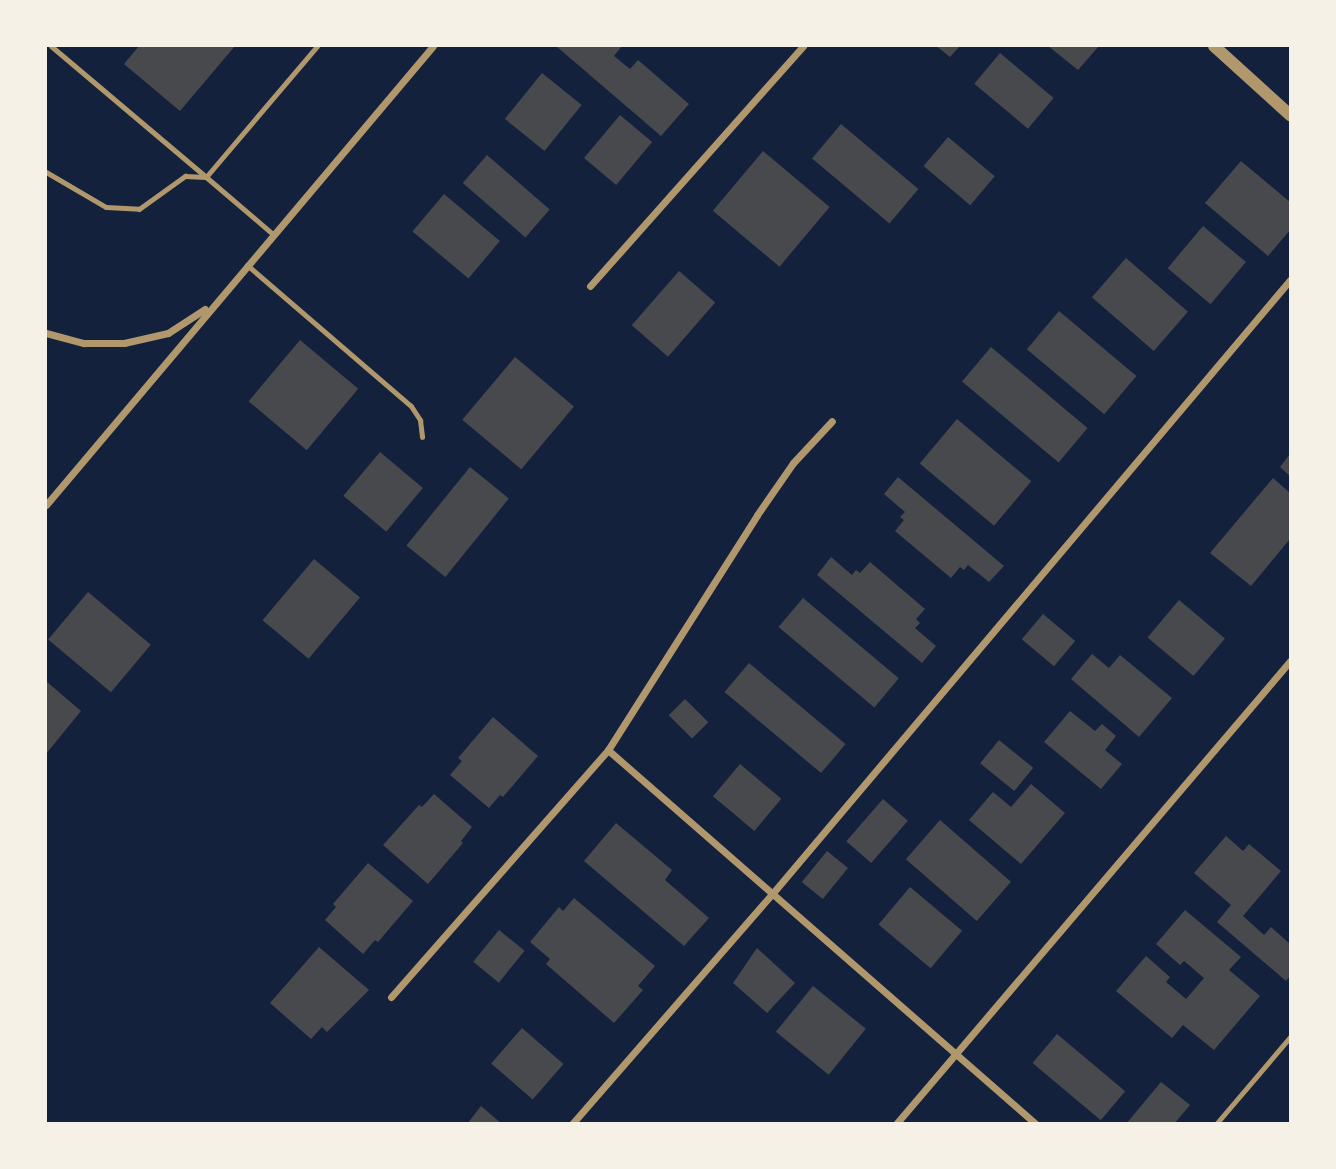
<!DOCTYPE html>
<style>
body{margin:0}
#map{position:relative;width:1336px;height:1169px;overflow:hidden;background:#14213d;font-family:Inter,sans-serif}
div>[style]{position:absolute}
.building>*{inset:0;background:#48494c;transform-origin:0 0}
.service>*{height:5px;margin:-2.5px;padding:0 2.5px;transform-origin:2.5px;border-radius:2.5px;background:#b1986c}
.minor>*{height:7px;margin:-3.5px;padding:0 3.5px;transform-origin:3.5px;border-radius:3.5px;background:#b1986c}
.tertiary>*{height:12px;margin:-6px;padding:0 6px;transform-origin:6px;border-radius:6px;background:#b1986c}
span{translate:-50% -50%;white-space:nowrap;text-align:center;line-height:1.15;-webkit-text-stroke:5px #f6f1e7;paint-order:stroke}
.frame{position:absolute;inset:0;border:47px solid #f6f1e7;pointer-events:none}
</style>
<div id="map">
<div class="building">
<i style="clip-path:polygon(139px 46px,235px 46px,180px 111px,124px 64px)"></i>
<i style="clip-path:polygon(556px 46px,622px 46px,614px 56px,630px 69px,638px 60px,689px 104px,661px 136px)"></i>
<i style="clip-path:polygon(936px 46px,960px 46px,950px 57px)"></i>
<i style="clip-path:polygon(1048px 46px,1099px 46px,1078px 70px)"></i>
<i style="left:1000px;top:53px;width:70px;height:40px;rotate:40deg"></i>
<i style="left:542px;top:73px;width:51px;height:59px;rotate:39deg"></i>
<i style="left:620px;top:115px;width:42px;height:56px;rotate:40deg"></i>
<i style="left:841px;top:124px;width:101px;height:45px;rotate:40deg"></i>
<i style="left:948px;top:137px;width:61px;height:38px;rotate:40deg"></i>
<i style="left:763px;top:151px;width:87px;height:78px;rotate:40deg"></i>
<i style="left:487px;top:155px;width:83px;height:37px;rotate:41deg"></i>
<i style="clip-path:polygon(1241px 161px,1290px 202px,1290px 230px,1268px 256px,1205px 203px)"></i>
<i style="left:444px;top:194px;width:73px;height:49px;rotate:40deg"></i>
<i style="left:1203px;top:226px;width:56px;height:55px;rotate:40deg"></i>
<i style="left:1126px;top:258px;width:82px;height:52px;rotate:41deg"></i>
<i style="left:679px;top:271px;width:48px;height:72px;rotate:41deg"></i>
<i style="left:1059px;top:311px;width:101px;height:50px;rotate:40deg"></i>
<i style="left:300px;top:340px;width:76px;height:80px;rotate:40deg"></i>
<i style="left:991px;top:347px;width:126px;height:45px;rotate:40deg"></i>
<i style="left:515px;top:357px;width:77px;height:82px;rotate:40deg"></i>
<i style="left:957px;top:419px;width:97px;height:58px;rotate:40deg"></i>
<i style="left:380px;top:452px;width:56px;height:57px;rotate:40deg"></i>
<i style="clip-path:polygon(1290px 454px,1290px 476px,1280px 467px)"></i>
<i style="left:470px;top:467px;width:50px;height:101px;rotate:39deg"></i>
<i style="clip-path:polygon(898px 477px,1004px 566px,989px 582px,968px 565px,964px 570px,960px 567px,951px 578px,895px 531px,904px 520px,900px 517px,905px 512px,884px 494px)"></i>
<i style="clip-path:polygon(1273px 478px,1290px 493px,1290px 539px,1251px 586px,1210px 553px)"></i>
<i style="clip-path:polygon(831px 557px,852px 575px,856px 570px,860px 573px,870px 562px,925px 609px,916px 619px,920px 623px,915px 628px,936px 646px,922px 663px,817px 575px)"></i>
<i style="left:314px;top:559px;width:60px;height:80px;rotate:40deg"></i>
<i style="left:88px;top:592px;width:82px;height:62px;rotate:40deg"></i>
<i style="left:803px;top:598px;width:125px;height:38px;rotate:40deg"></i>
<i style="left:1179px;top:600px;width:60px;height:49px;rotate:40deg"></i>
<i style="left:1043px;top:614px;width:42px;height:33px;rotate:40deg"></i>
<i style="clip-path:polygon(1092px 654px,1109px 668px,1120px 655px,1172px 698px,1139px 737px,1071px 679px)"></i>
<i style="left:749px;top:663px;width:126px;height:38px;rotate:40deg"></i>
<i style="clip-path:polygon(46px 681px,81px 711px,46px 754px)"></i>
<i style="left:685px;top:699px;width:33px;height:23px;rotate:45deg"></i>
<i style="clip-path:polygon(1070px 711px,1095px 731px,1102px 724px,1116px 736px,1105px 750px,1122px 764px,1101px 789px,1044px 742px)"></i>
<i style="clip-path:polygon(493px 717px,538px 756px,503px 797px,500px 795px,489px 808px,450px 775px,462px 761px,458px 758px)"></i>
<i style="left:999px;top:740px;width:44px;height:30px;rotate:39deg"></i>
<i style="left:740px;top:764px;width:54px;height:42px;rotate:40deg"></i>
<i style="clip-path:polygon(1031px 784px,1065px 813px,1021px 864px,969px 820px,993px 792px,1011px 807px)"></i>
<i style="clip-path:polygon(434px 794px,472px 827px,461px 841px,463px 843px,428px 884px,383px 845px,419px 805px,422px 807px)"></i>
<i style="left:883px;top:799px;width:33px;height:56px;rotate:41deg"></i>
<i style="left:940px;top:820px;width:94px;height:52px;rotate:41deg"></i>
<i style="clip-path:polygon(616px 823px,672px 870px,665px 880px,709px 918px,684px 946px,584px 861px)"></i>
<i style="clip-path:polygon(1226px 836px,1243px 851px,1249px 844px,1281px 871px,1243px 916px,1264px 935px,1271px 927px,1290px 944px,1290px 976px,1286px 981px,1217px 922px,1231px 905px,1194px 873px)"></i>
<i style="left:827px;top:851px;width:27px;height:40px;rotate:39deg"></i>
<i style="clip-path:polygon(368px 863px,413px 901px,378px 942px,375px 940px,363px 954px,325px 920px,336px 907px,333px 904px)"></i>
<i style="left:910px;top:887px;width:68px;height:49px;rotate:40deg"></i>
<i style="clip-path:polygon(574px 898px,655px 966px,638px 986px,643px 990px,614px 1023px,546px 964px,550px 959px,530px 942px,559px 907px,563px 911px)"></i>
<i style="clip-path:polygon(1185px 910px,1241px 957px,1229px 970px,1260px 996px,1214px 1050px,1183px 1025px,1172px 1038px,1116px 991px,1146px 956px,1170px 977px,1166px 982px,1186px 999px,1204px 978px,1184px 961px,1180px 965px,1156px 944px)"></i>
<i style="left:499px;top:930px;width:33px;height:41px;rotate:39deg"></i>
<i style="clip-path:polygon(319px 947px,369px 990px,327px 1032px,322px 1027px,311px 1039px,270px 1003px)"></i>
<i style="clip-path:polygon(757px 948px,795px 983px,767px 1013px,733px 983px)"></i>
<i style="left:813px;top:986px;width:68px;height:59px;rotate:39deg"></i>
<i style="left:522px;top:1028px;width:55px;height:47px;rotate:41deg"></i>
<i style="left:1057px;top:1034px;width:89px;height:38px;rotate:40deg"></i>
<i style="clip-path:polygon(1161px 1082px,1190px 1105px,1174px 1124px,1126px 1124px)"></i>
<i style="clip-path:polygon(481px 1106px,502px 1124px,467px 1124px)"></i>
</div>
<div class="service">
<i style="left:51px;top:46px;width:203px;rotate:40.2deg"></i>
<i style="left:206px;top:177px;width:172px;rotate:-49.7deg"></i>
<i style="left:46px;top:172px;width:69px;rotate:30.3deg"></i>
<i style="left:106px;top:207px;width:33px;rotate:3deg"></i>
<i style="left:139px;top:209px;width:57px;rotate:-35.7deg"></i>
<i style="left:185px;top:176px;width:21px;rotate:3deg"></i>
<i style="left:206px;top:177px;width:89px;rotate:40.5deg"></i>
<i style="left:247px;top:265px;width:216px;rotate:40.7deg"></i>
<i style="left:411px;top:406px;width:17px;rotate:57deg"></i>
<i style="left:420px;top:420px;width:17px;rotate:83deg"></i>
<i style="left:1216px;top:1124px;width:114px;rotate:-49.6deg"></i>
</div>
<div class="minor">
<i style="left:590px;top:286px;width:321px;rotate:-48.4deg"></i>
<i style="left:46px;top:333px;width:39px;rotate:15deg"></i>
<i style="left:84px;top:343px;width:40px"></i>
<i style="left:124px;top:343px;width:45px;rotate:-12.8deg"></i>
<i style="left:168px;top:333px;width:44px;rotate:-33deg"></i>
<i style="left:46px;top:505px;width:600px;rotate:-49.86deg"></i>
<i style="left:608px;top:750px;width:568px;rotate:41.15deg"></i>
<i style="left:391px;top:997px;width:329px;rotate:-48.7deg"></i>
<i style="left:608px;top:750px;width:278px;rotate:-57.6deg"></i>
<i style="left:757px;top:515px;width:63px;rotate:-55.3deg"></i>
<i style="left:793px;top:463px;width:57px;rotate:-47.1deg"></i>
<i style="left:572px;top:1124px;width:305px;rotate:-49deg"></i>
<i style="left:772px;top:894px;width:803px;rotate:-49.85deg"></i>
<i style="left:896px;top:1124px;width:608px;rotate:-49.6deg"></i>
</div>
<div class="tertiary">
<i style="left:1214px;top:46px;width:103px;rotate:42.2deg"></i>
</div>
<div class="frame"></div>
</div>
